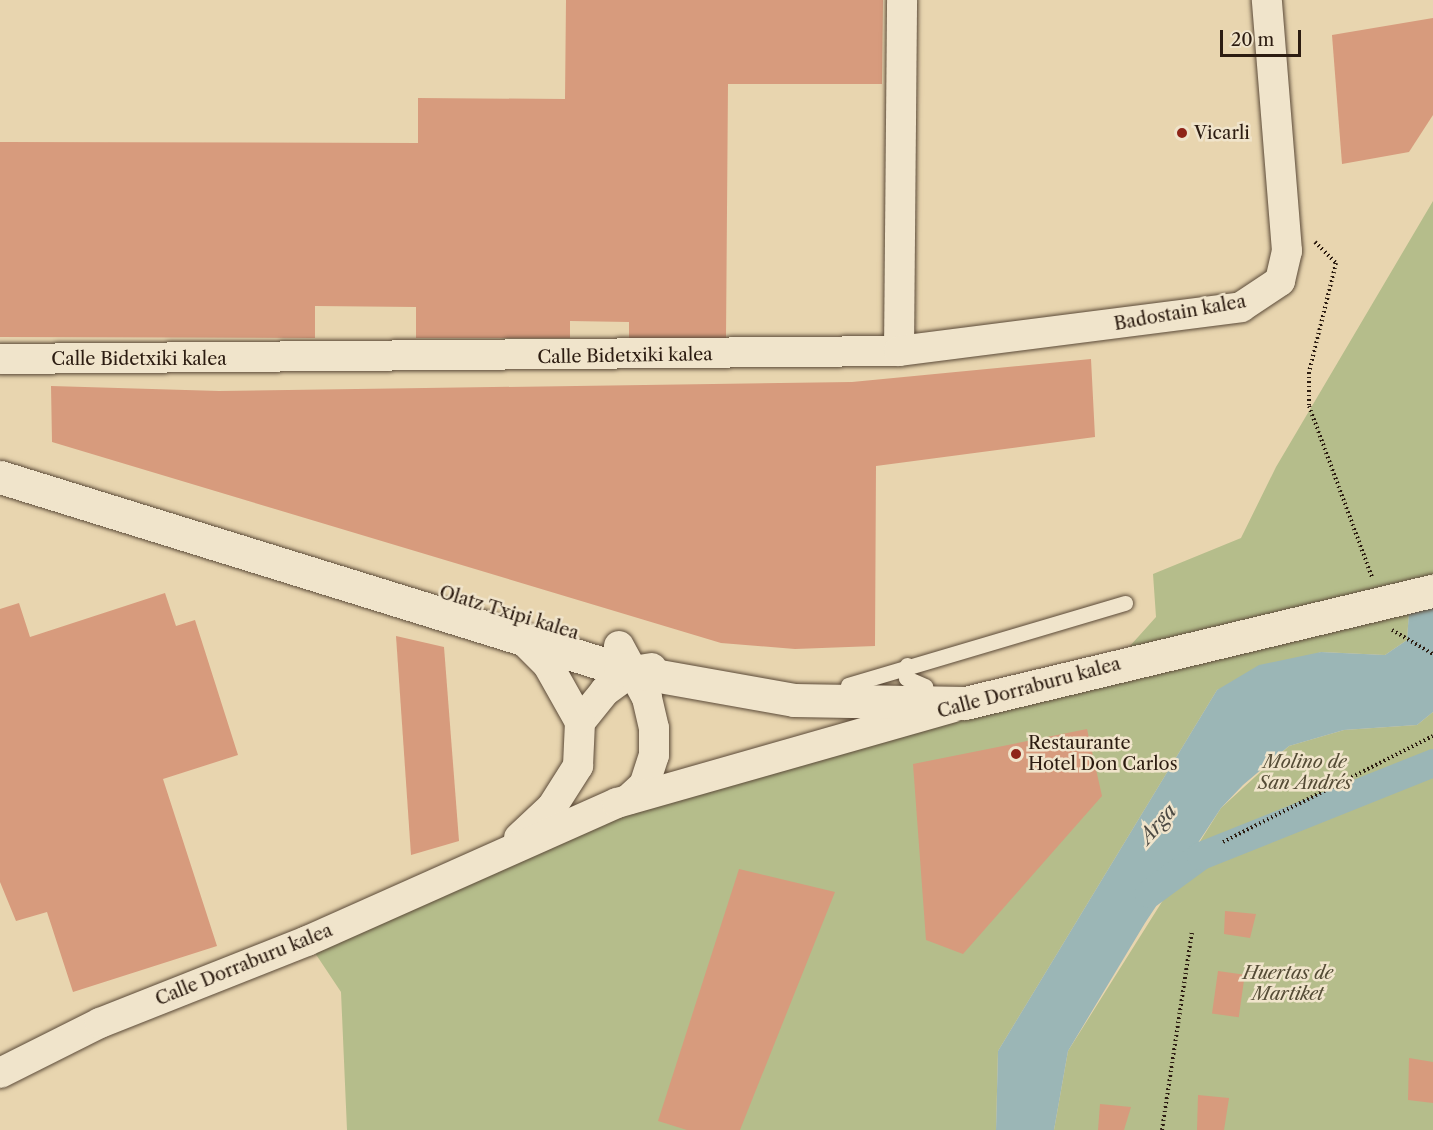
<!DOCTYPE html>
<meta charset="utf-8">
<style>
body{margin:0}
#map{position:relative;width:1433px;height:1130px;overflow:hidden;background:#e8d5af;font-family:"Libre Caslon Text",serif}
div>[style]{position:absolute}
.green>*{inset:0;background:#b5bd8b}
.water>*{inset:0;background:#9bb6b6}
.canal>*{height:28px;margin:-14px;padding:0 14px;transform-origin:14px;border-radius:14px;background:#9bb6b6}
.building>*{inset:0;background:#d79b7d;transform-origin:0 0}
.path>*{height:4px;margin-top:-2px;transform-origin:0;background:repeating-linear-gradient(90deg,#2c1c11 0 1.5px,transparent 0 4.5px)}
.roads{filter:drop-shadow(0 0 2px #5b4a38) drop-shadow(0 0 2px #5b4a38)}
.service>*{height:15px;margin:-7.5px;padding:0 7.5px;transform-origin:7.5px;border-radius:7.5px;background:#f0e4cb}
.minor>*{height:30px;margin:-15px;padding:0 15px;transform-origin:15px;border-radius:15px;background:#f0e4cb}
.secondary>*{height:33px;margin:-16.5px;padding:0 16.5px;transform-origin:16.5px;border-radius:16.5px;background:#f0e4cb}
.dots>*{width:16px;height:16px;translate:-50% -50%;box-sizing:border-box;border:3px solid #f0e4cb;border-radius:50%}
span{translate:-50% -50%;white-space:nowrap;text-align:center;line-height:1.15;-webkit-text-stroke:5px #f0e4cb;paint-order:stroke}
.poi-label{font-size:18px;color:#2c1c11}
.left{translate:0 -50%;text-align:left}
.street-label{font-size:18px;color:#2c1c11}
.park-label{font-size:18px;color:#554c36;font-style:italic}
.water-label{font-size:20px;color:#4d4a43;font-style:italic}
.scale{position:absolute;left:1220px;top:30px;width:81px;height:27px;box-sizing:border-box;border:3px solid #2c1c11;border-top:0;padding-left:8px;font-size:18px;line-height:21px;white-space:nowrap;color:#2c1c11;-webkit-text-stroke:4px #f0e4cb;paint-order:stroke}
</style>
<div id="map">
<div class="green">
<i style="clip-path:polygon(1433px 201px,1433px 575px,1410px 597px,1407px 640px,1385px 655px,1321px 652px,1217px 690px,998px 1051px,996px 1130px,347px 1130px,341px 992px,307px 941px,617px 803px,1112px 666px,1156px 617px,1153px 574px,1241px 538px,1276px 467px)"></i>
<i style="clip-path:polygon(1433px 712px,1433px 758px,1244px 829px,1199px 861px,1433px 768px,1433px 1130px,1054px 1130px,1068px 1051px,1221px 808px,1289px 746px,1344px 730px,1417px 725px)"></i>
</div>
<div class="water">
<i style="clip-path:polygon(1433px 575px,1433px 712px,1417px 725px,1344px 730px,1289px 746px,1243px 785px,1221px 808px,1145px 923px,1068px 1051px,1054px 1130px,996px 1130px,998px 1051px,1217px 690px,1259px 665px,1321px 652px,1385px 655px,1407px 640px,1410px 597px)"></i>
</div>
<div class="canal">
<i style="left:1149px;top:894px;width:64px;rotate:-36.2deg"></i>
<i style="left:1201px;top:856px;width:250px;rotate:-21.8deg"></i>
</div>
<div class="building">
<i style="clip-path:polygon(566px 0,883px 0,882px 84px,728px 84px,726px 339px,629px 339px,629px 322px,570px 321px,570px 338px,416px 338px,416px 307px,315px 306px,315px 338px,0 337px,0 142px,418px 143px,418px 98px,565px 99px)"></i>
<i style="clip-path:polygon(1433px 18px,1433px 115px,1409px 152px,1342px 164px,1332px 35px)"></i>
<i style="clip-path:polygon(1091px 359px,1095px 437px,876px 466px,875px 646px,795px 649px,721px 643px,52px 442px,51px 386px,219px 391px,852px 382px)"></i>
<i style="clip-path:polygon(165px 593px,176px 626px,195px 620px,238px 755px,163px 779px,217px 946px,73px 992px,47px 912px,16px 921px,0 882px,0 609px,19px 603px,30px 637px)"></i>
<i style="clip-path:polygon(396px 636px,444px 647px,459px 841px,411px 855px)"></i>
<i style="clip-path:polygon(1087px 729px,1102px 796px,963px 954px,926px 940px,913px 764px)"></i>
<i style="clip-path:polygon(739px 869px,835px 892px,740px 1130px,687px 1130px,658px 1121px)"></i>
<i style="clip-path:polygon(1225px 911px,1256px 914px,1250px 938px,1224px 934px)"></i>
<i style="left:1218px;top:971px;width:27px;height:43px;rotate:8deg"></i>
<i style="clip-path:polygon(1409px 1058px,1433px 1062px,1433px 1103px,1408px 1100px)"></i>
<i style="clip-path:polygon(1198px 1095px,1229px 1098px,1224px 1130px,1197px 1130px)"></i>
<i style="clip-path:polygon(1100px 1104px,1131px 1107px,1124px 1130px,1098px 1130px)"></i>
</div>
<div class="path">
<i style="left:1315px;top:242px;width:30px;rotate:45deg"></i>
<i style="left:1336px;top:263px;width:112px;rotate:103.9deg"></i>
<i style="left:1309px;top:372px;width:34px;rotate:90deg"></i>
<i style="left:1309px;top:406px;width:182px;rotate:69.8deg"></i>
<i style="left:1392px;top:630px;width:48px;rotate:30.3deg"></i>
<i style="left:1223px;top:842px;width:235px;rotate:-26.8deg"></i>
<i style="left:1162px;top:1130px;width:201px;rotate:-81.4deg"></i>
</div>
<div class="roads">
<div class="service">
<i style="left:907px;top:665px;width:13px;rotate:94deg"></i>
<i style="left:906px;top:678px;width:21px;rotate:23deg"></i>
<i style="left:848px;top:685px;width:289px;rotate:-16.5deg"></i>
</div>
<div class="minor">
<i style="left:899px;top:351px;width:351px;rotate:-89.5deg"></i>
<i style="left:0;top:359px;width:899px;rotate:-0.51deg"></i>
<i style="left:899px;top:351px;width:345px;rotate:-7.3deg"></i>
<i style="left:1241px;top:307px;width:47px;rotate:-33.7deg"></i>
<i style="left:1280px;top:281px;width:31px;rotate:-77deg"></i>
<i style="left:1287px;top:251px;width:252px;rotate:-94.6deg"></i>
<i style="left:619px;top:646px;width:59px;rotate:61.7deg"></i>
<i style="left:647px;top:698px;width:31px;rotate:77deg"></i>
<i style="left:654px;top:728px;width:27px;rotate:90deg"></i>
<i style="left:654px;top:755px;width:32px;rotate:108deg"></i>
<i style="left:644px;top:785px;width:21px;rotate:137deg"></i>
<i style="left:580px;top:722px;width:40px;rotate:-51deg"></i>
<i style="left:605px;top:691px;width:34px;rotate:-36deg"></i>
<i style="left:633px;top:671px;width:19px;rotate:-9deg"></i>
<i style="left:519px;top:838px;width:45px;rotate:-43.2deg"></i>
<i style="left:552px;top:807px;width:49px;rotate:-57.6deg"></i>
<i style="left:578px;top:766px;width:44px;rotate:-87.4deg"></i>
<i style="left:580px;top:722px;width:65px;rotate:-119.3deg"></i>
<i style="left:548px;top:665px;width:35px;rotate:-135deg"></i>
<i style="left:0;top:1073px;width:112px;rotate:-26.6deg"></i>
<i style="left:100px;top:1023px;width:223px;rotate:-21.6deg"></i>
<i style="left:307px;top:941px;width:339px;rotate:-24deg"></i>
<i style="left:617px;top:803px;width:349px;rotate:-15.9deg"></i>
</div>
<div class="secondary">
<i style="left:0;top:477px;width:649px;rotate:17.21deg"></i>
<i style="left:620px;top:669px;width:177px;rotate:10.1deg"></i>
<i style="left:794px;top:700px;width:171px;rotate:1deg"></i>
<i style="left:965px;top:703px;width:481px;rotate:-13.5deg"></i>
</div>
</div>
<div class="dots">
<i style="left:1182px;top:133px;background:#8f2418"></i>
<i style="left:1016px;top:754px;background:#8f2418"></i>
</div>
<div class="poi-label">
<span class="left" style="left:1194px;top:133px">Vicarli</span>
<span class="left" style="left:1028px;top:754px">Restaurante<br>Hotel Don Carlos</span>
</div>
<div class="street-label">
<span style="left:1180px;top:313px;rotate:-10deg">Badostain kalea</span>
<span style="left:625px;top:356px;rotate:-1deg">Calle Bidetxiki kalea</span>
<span style="left:139px;top:359px">Calle Bidetxiki kalea</span>
<span style="left:509px;top:613px;rotate:17deg">Olatz Txipi kalea</span>
<span style="left:1029px;top:688px;rotate:-15deg">Calle Dorraburu kalea</span>
<span style="left:244px;top:965px;rotate:-22deg">Calle Dorraburu kalea</span>
</div>
<div class="park-label">
<span style="left:1305px;top:773px">Molino de<br>San Andrés</span>
<span style="left:1288px;top:984px">Huertas de<br>Martiket</span>
</div>
<div class="water-label">
<span style="left:1158px;top:824px;rotate:-49deg">Arga</span>
</div>
<div class="scale">20 m</div>
</div>
